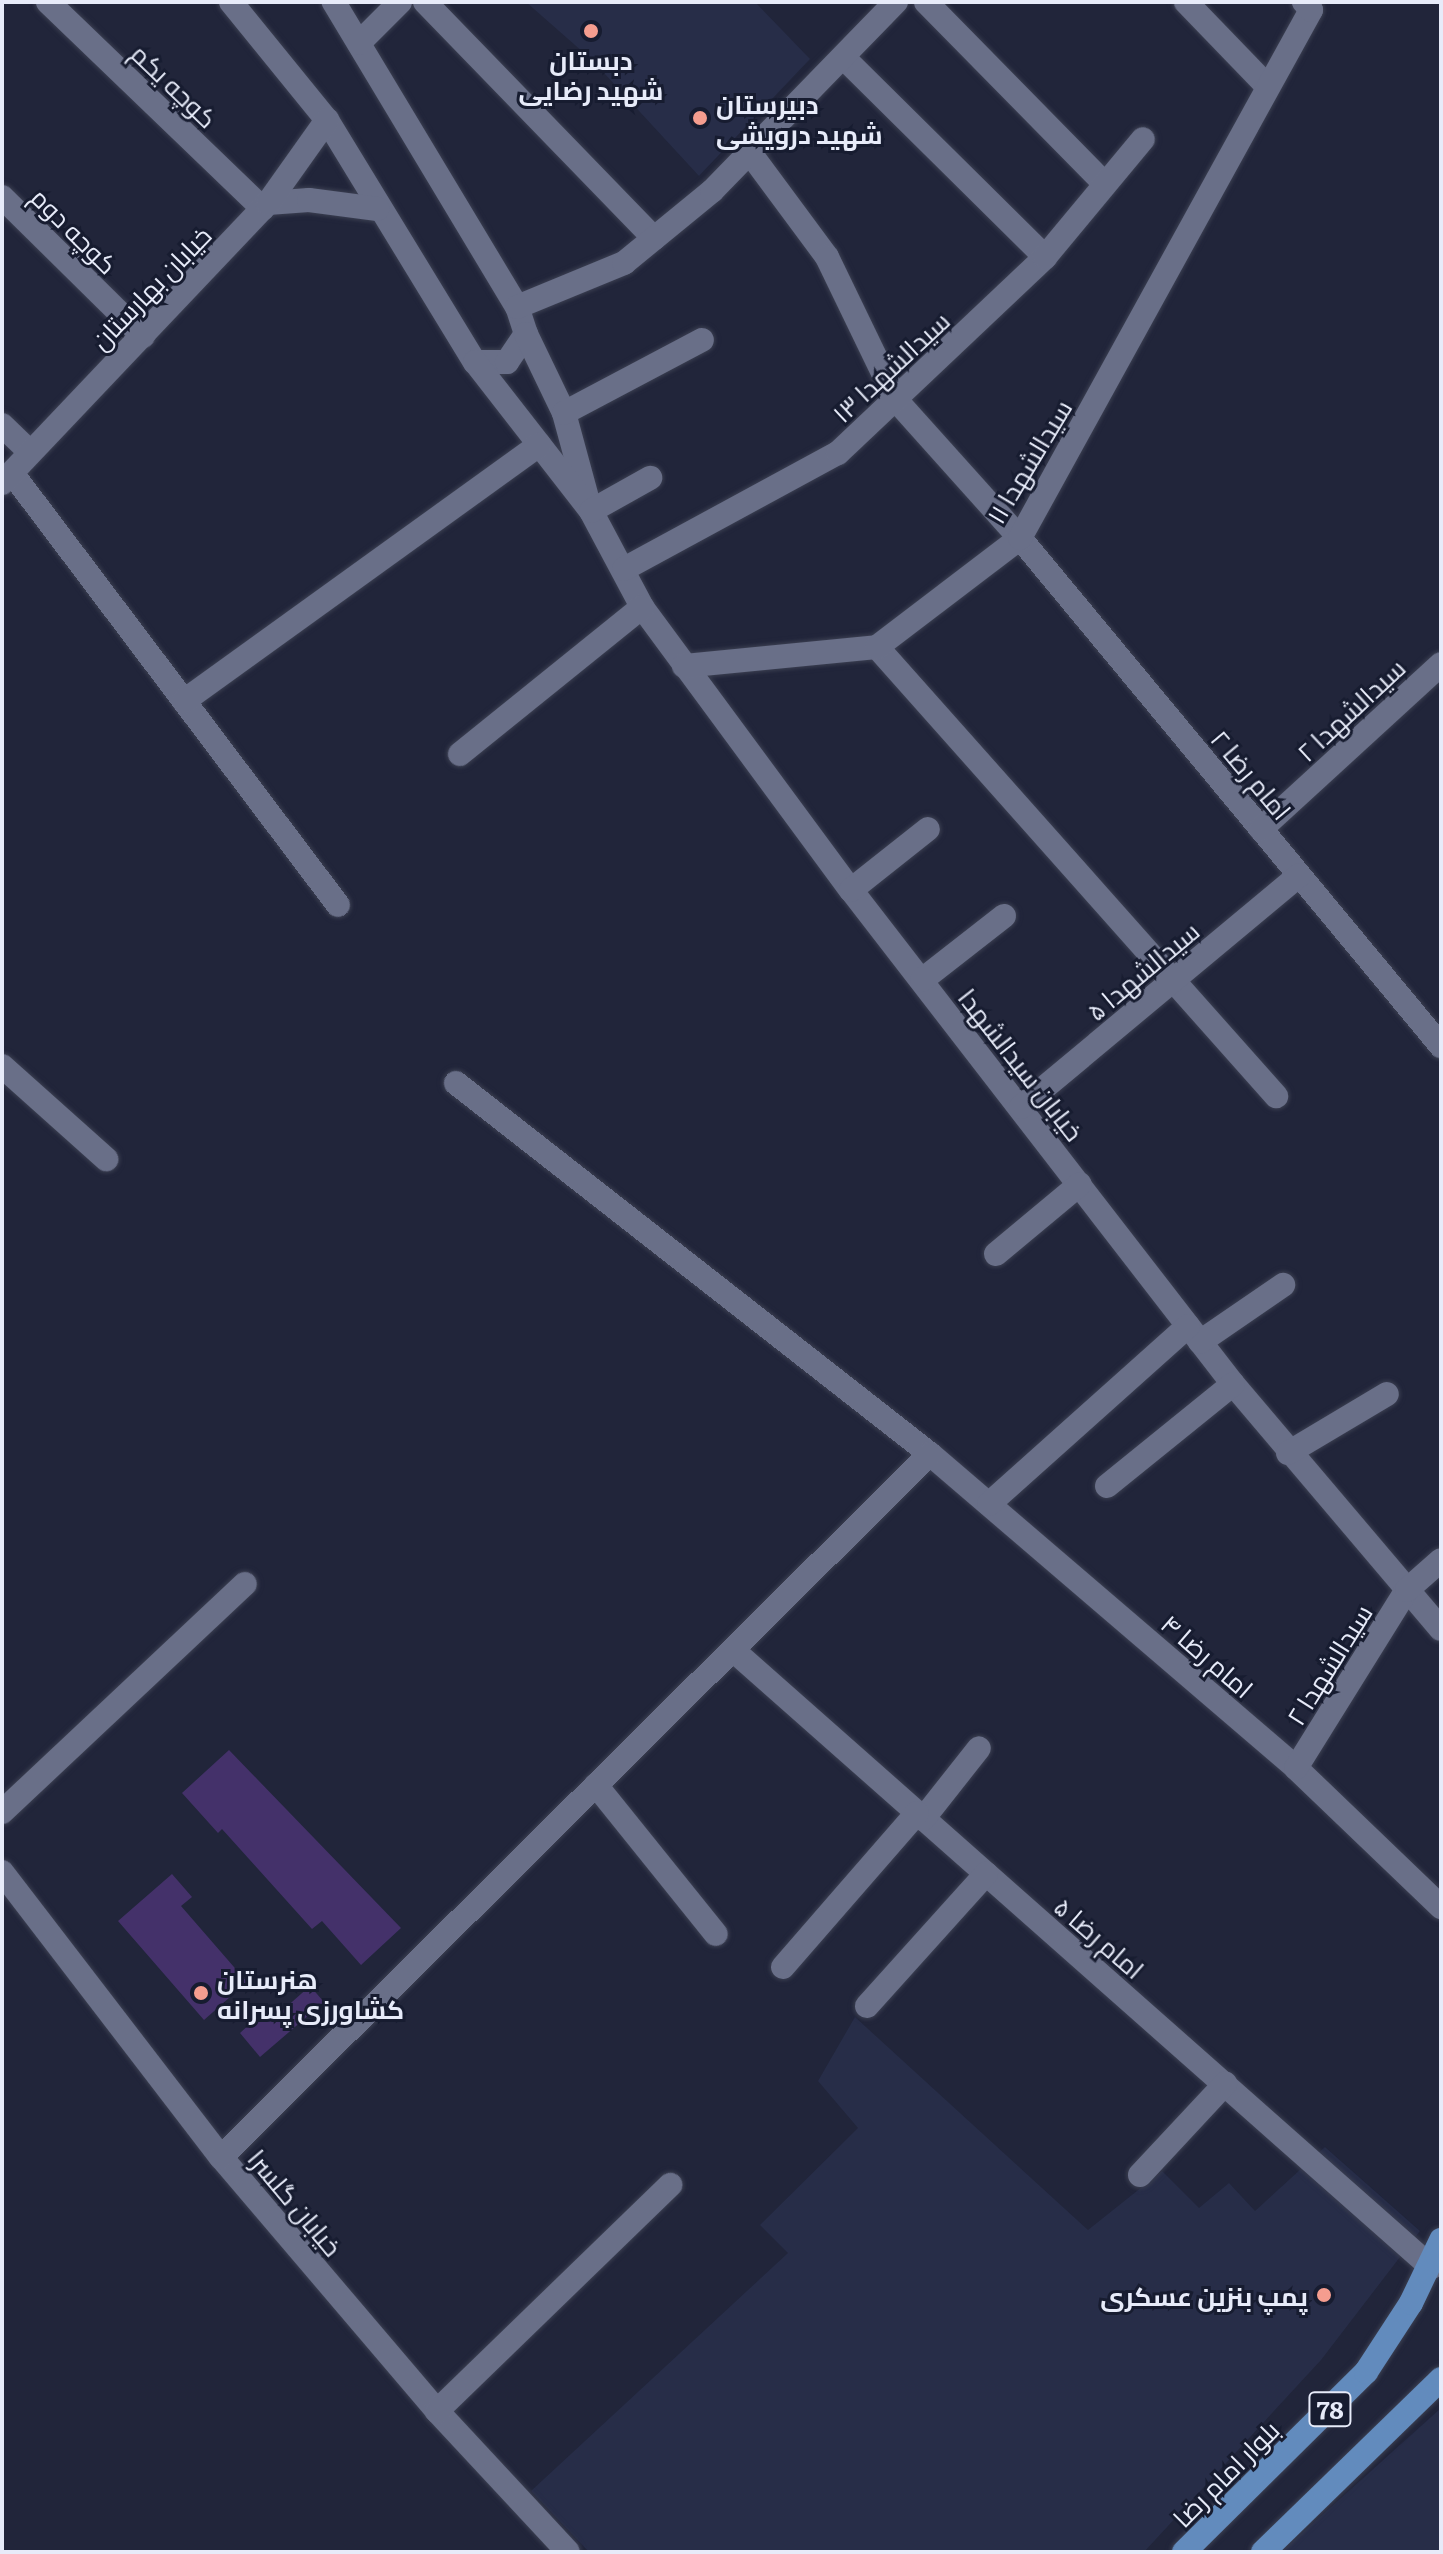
<!DOCTYPE html>
<meta charset="utf-8">
<style>
body{margin:0}
#map{position:relative;width:1443px;height:2554px;overflow:hidden;background:#21253a;font-family:Literata,Cairo,serif}
div>[style]{position:absolute}
.built>*{inset:0;background:#272d48}
.building>*{inset:0;background:#44316a}
.roads{filter:drop-shadow(0 0 2px #3b3f51) drop-shadow(0 0 2px #3b3f51)}
.minor>*{height:24px;margin:-12px;padding:0 12px;transform-origin:12px;border-radius:12px;background:#696f88}
.major>*{height:24px;margin:-12px;padding:0 12px;transform-origin:12px;border-radius:12px;background:#628bbd}
.dots>*{width:22px;height:22px;translate:-50% -50%;box-sizing:border-box;border:4px solid #171c30;border-radius:50%}
span{translate:-50% -50%;white-space:nowrap;text-align:center;line-height:1.15;-webkit-text-stroke:6px #171c30;paint-order:stroke}
.shield-label span{padding:2px 6px;background:#171c30;border:2px solid;border-radius:6px;-webkit-text-stroke-width:0}
.shield-label{font-size:24px;color:#e7ebf9;font-weight:700}
.poi-label{font-size:26px;color:#e7ebf9;font-weight:700}
.left{translate:0 -50%;text-align:left}
.right{translate:-100% -50%;text-align:right}
.street-label{font-size:26px;color:#e7ebf9}
.frame{position:absolute;inset:0;border:4px solid #e7ebf9;pointer-events:none}
</style>
<div id="map">
<div class="built">
<i style="clip-path:polygon(526px 2px,755px 2px,810px 59px,699px 176px,592px 60px)"></i>
<i style="clip-path:polygon(855px 2017px,1088px 2230px,1162px 2171px,1199px 2208px,1229px 2183px,1255px 2211px,1325px 2147px,1420px 2231px,1321px 2360px,1144px 2552px,589px 2552px,531px 2491px,788px 2253px,760px 2225px,858px 2128px,818px 2081px)"></i>
<i style="clip-path:polygon(1441px 2408px,1441px 2552px,1281px 2552px)"></i>
</div>
<div class="building">
<i style="clip-path:polygon(229px 1750px,401px 1928px,361px 1965px,322px 1921px,312px 1929px,222px 1829px,218px 1833px,182px 1793px)"></i>
<i style="clip-path:polygon(172px 1874px,192px 1897px,181px 1906px,247px 1982px,204px 2020px,118px 1921px)"></i>
<i style="clip-path:polygon(310px 1986px,324px 2002px,260px 2057px,240px 2033px,265px 2010px,275px 2017px)"></i>
</div>
<div class="roads">
<div class="minor">
<i style="left:48px;top:2px;width:298px;rotate:43.9deg"></i>
<i style="left:231px;top:2px;width:152px;rotate:50.9deg"></i>
<i style="left:327px;top:120px;width:284px;rotate:58.6deg"></i>
<i style="left:475px;top:362px;width:32px"></i>
<i style="left:507px;top:362px;width:34px;rotate:-56deg"></i>
<i style="left:526px;top:334px;width:28px;rotate:-108deg"></i>
<i style="left:517px;top:307px;width:356px;rotate:-121deg"></i>
<i style="left:425px;top:2px;width:329px;rotate:45.9deg"></i>
<i style="left:926px;top:2px;width:255px;rotate:45.5deg"></i>
<i style="left:1186px;top:2px;width:117px;rotate:46deg"></i>
<i style="left:359px;top:43px;width:58px;rotate:-45deg"></i>
<i style="left:843px;top:57px;width:284px;rotate:44.7deg"></i>
<i style="left:750px;top:153px;width:129px;rotate:53.5deg"></i>
<i style="left:827px;top:257px;width:159px;rotate:64.2deg"></i>
<i style="left:896px;top:400px;width:186px;rotate:48.1deg"></i>
<i style="left:1020px;top:538px;width:660px;rotate:50.35deg"></i>
<i style="left:2px;top:197px;width:198px;rotate:44.6deg"></i>
<i style="left:268px;top:203px;width:41px;rotate:-4.2deg"></i>
<i style="left:309px;top:200px;width:69px;rotate:7.5deg"></i>
<i style="left:517px;top:307px;width:116px;rotate:-22.4deg"></i>
<i style="left:624px;top:263px;width:114px;rotate:-39.3deg"></i>
<i style="left:712px;top:191px;width:264px;rotate:-45.8deg"></i>
<i style="left:526px;top:334px;width:88px;rotate:64.3deg"></i>
<i style="left:564px;top:413px;width:95px;rotate:74.8deg"></i>
<i style="left:475px;top:362px;width:189px;rotate:52.1deg"></i>
<i style="left:591px;top:511px;width:109px;rotate:62deg"></i>
<i style="left:642px;top:607px;width:352px;rotate:53.6deg"></i>
<i style="left:851px;top:890px;width:624px;rotate:52.29deg"></i>
<i style="left:1233px;top:1384px;width:321px;rotate:49.7deg"></i>
<i style="left:564px;top:413px;width:156px;rotate:-27.9deg"></i>
<i style="left:2px;top:425px;width:39px;rotate:44deg"></i>
<i style="left:12px;top:473px;width:541px;rotate:52.96deg"></i>
<i style="left:2px;top:483px;width:386px;rotate:-46.5deg"></i>
<i style="left:268px;top:203px;width:102px;rotate:-54.6deg"></i>
<i style="left:591px;top:511px;width:68px;rotate:-29.2deg"></i>
<i style="left:624px;top:569px;width:243px;rotate:-28.5deg"></i>
<i style="left:838px;top:453px;width:285px;rotate:-43.4deg"></i>
<i style="left:1045px;top:257px;width:153px;rotate:-50.3deg"></i>
<i style="left:877px;top:647px;width:601px;rotate:48.37deg"></i>
<i style="left:684px;top:666px;width:194px;rotate:-5.6deg"></i>
<i style="left:877px;top:647px;width:180px;rotate:-37.3deg"></i>
<i style="left:1020px;top:538px;width:603px;rotate:-61.14deg"></i>
<i style="left:1311px;top:10px;width:11px;rotate:-131deg"></i>
<i style="left:184px;top:701px;width:438px;rotate:-35.8deg"></i>
<i style="left:460px;top:754px;width:234px;rotate:-38.9deg"></i>
<i style="left:1261px;top:829px;width:244px;rotate:-42.5deg"></i>
<i style="left:851px;top:890px;width:98px;rotate:-38.4deg"></i>
<i style="left:922px;top:980px;width:104px;rotate:-38deg"></i>
<i style="left:2px;top:1066px;width:140px;rotate:41.8deg"></i>
<i style="left:456px;top:1083px;width:602px;rotate:38.05deg"></i>
<i style="left:930px;top:1454px;width:482px;rotate:40.6deg"></i>
<i style="left:1296px;top:1768px;width:201px;rotate:43.8deg"></i>
<i style="left:1021px;top:1107px;width:362px;rotate:-39.8deg"></i>
<i style="left:996px;top:1254px;width:109px;rotate:-39.8deg"></i>
<i style="left:1200px;top:1342px;width:101px;rotate:-34.5deg"></i>
<i style="left:1288px;top:1453px;width:115px;rotate:-30.8deg"></i>
<i style="left:1107px;top:1486px;width:162px;rotate:-39deg"></i>
<i style="left:989px;top:1504px;width:267px;rotate:-41.8deg"></i>
<i style="left:733px;top:1650px;width:932px;rotate:41.48deg"></i>
<i style="left:1296px;top:1768px;width:210px;rotate:-58.1deg"></i>
<i style="left:1407px;top:1590px;width:45px;rotate:-41.4deg"></i>
<i style="left:596px;top:1785px;width:191px;rotate:51.2deg"></i>
<i style="left:2px;top:1812px;width:333px;rotate:-43.2deg"></i>
<i style="left:923px;top:1819px;width:90px;rotate:-51.7deg"></i>
<i style="left:2px;top:1872px;width:359px;rotate:52.5deg"></i>
<i style="left:221px;top:2157px;width:333px;rotate:49.6deg"></i>
<i style="left:437px;top:2411px;width:192px;rotate:47.1deg"></i>
<i style="left:783px;top:1967px;width:204px;rotate:-49deg"></i>
<i style="left:867px;top:2006px;width:178px;rotate:-48deg"></i>
<i style="left:221px;top:2157px;width:998px;rotate:-44.76deg"></i>
<i style="left:1140px;top:2175px;width:125px;rotate:-47deg"></i>
<i style="left:437px;top:2411px;width:325px;rotate:-44.1deg"></i>
</div>
<div class="major">
<i style="left:1184px;top:2552px;width:256px;rotate:-44.7deg"></i>
<i style="left:1366px;top:2372px;width:82px;rotate:-56.9deg"></i>
<i style="left:1411px;top:2303px;width:70px;rotate:-64.5deg"></i>
<i style="left:1263px;top:2552px;width:248px;rotate:-44.2deg"></i>
</div>
</div>
<div class="dots">
<i style="left:591px;top:31px;background:#f59d8f"></i>
<i style="left:700px;top:118px;background:#f59d8f"></i>
<i style="left:201px;top:1993px;background:#f59d8f"></i>
<i style="left:1324px;top:2295px;background:#f59d8f"></i>
</div>
<div class="shield-label">
<span style="left:1330px;top:2409px">78</span>
</div>
<div class="poi-label">
<span style="left:591px;top:74px">دبستان<br>شهید رضایی</span>
<span class="left" style="left:716px;top:118px">دبیرستان<br>شهید درویشی</span>
<span class="left" style="left:217px;top:1993px">هنرستان<br>کشاورزی پسرانه</span>
<span class="right" style="left:1308px;top:2295px">پمپ بنزین عسکری</span>
</div>
<div class="street-label">
<span style="left:175px;top:85px;rotate:44deg">کوچه یکم</span>
<span style="left:75px;top:230px;rotate:45deg">کوچه دوم</span>
<span style="left:150px;top:287px;rotate:-46deg">خیابان بهارستان</span>
<span style="left:890px;top:366px;rotate:-43deg">سیدالشهدا ۱۳</span>
<span style="left:1028px;top:461px;rotate:-59deg">سیدالشهدا ۱۱</span>
<span style="left:1350px;top:709px;rotate:-43deg">سیدالشهدا ۲</span>
<span style="left:1252px;top:774px;rotate:50deg">امام رضا ۲</span>
<span style="left:1142px;top:970px;rotate:-40deg">سیدالشهدا ۵</span>
<span style="left:1022px;top:1064px;rotate:52deg">خیابان سیدالشهدا</span>
<span style="left:1208px;top:1655px;rotate:41deg">امام رضا ۴</span>
<span style="left:1328px;top:1664px;rotate:-58deg">سیدالشهدا ۲</span>
<span style="left:1100px;top:1937px;rotate:41deg">امام رضا ۵</span>
<span style="left:296px;top:2202px;rotate:50deg">خیابان گلسرا</span>
<span style="left:1225px;top:2473px;rotate:-45deg">بلوار امام رضا</span>
</div>
<div class="frame"></div>
</div>
